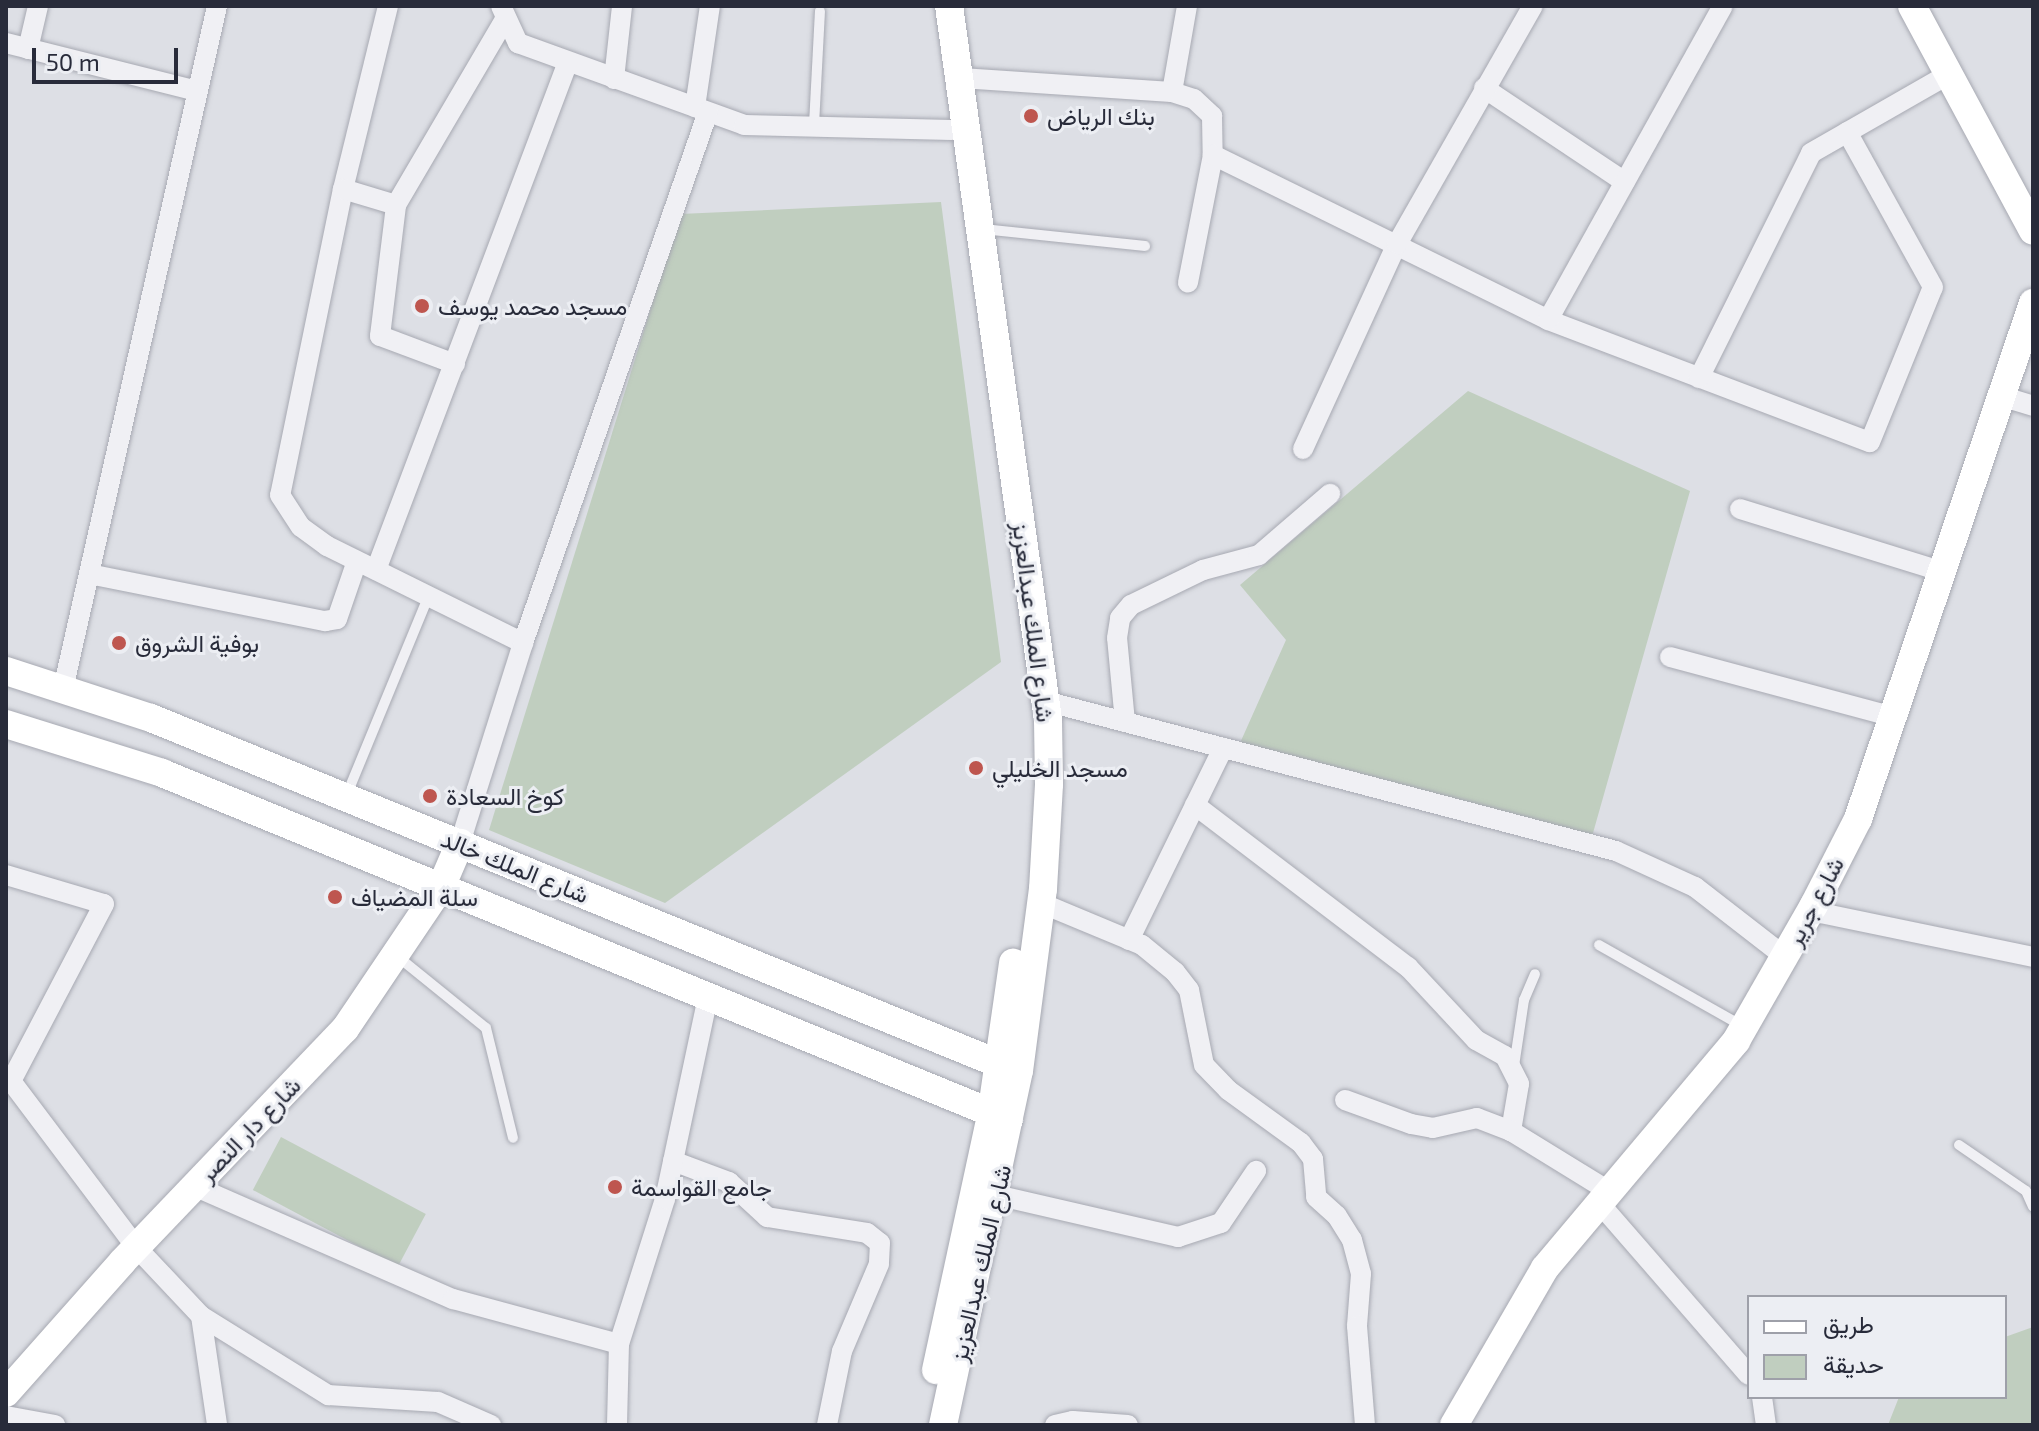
<!DOCTYPE html>
<meta charset="utf-8">
<style>
body{margin:0}
#map{position:relative;width:2039px;height:1431px;overflow:hidden;background:#dddfe5;font-family:"Exo 2",Vazirmatn,sans-serif}
div>[style]{position:absolute}
.green>*{inset:0;background:#c0cebf;transform-origin:0 0}
.roads{filter:drop-shadow(0 0 2px #a7a9b2) drop-shadow(0 0 2px #a7a9b2)}
.lane>*{height:10px;margin:-5px;padding:0 5px;transform-origin:5px;border-radius:5px;background:#f0f0f4}
.street>*{height:20px;margin:-10px;padding:0 10px;transform-origin:10px;border-radius:10px;background:#f0f0f4}
.secondary>*{height:28px;margin:-14px;padding:0 14px;transform-origin:14px;border-radius:14px;background:#fff}
.dots>*{width:22px;height:22px;translate:-50% -50%;box-sizing:border-box;border:4px solid #eceef3;border-radius:50%}
span{translate:-50% -50%;white-space:nowrap;text-align:center;line-height:1.15;-webkit-text-stroke:6px #eceef3;paint-order:stroke}
.poi-label{font-size:24px;color:#282b3a}
.left{translate:0 -50%;text-align:left}
.street-label{font-size:24px;color:#282b3a}
.frame{position:absolute;inset:0;border:8px solid #282b3a;pointer-events:none}
.legend{position:absolute;left:1747px;top:1295px;width:260px;height:104px;box-sizing:border-box;background:#eceef3;border:2px solid #9ea0a9;margin:0;padding:10px 14px;list-style:none;font-size:24px;color:#282b3a}
.legend li{display:flex;align-items:center;gap:16px;height:40px}
.legend b{width:40px;border:2px solid #9ea0a9}
.scale{position:absolute;left:32px;top:48px;width:146px;height:36px;box-sizing:border-box;border:4px solid #282b3a;border-top:0;padding-left:10px;font-size:24px;line-height:28px;white-space:nowrap;color:#282b3a;-webkit-text-stroke:6px #eceef3;paint-order:stroke}
</style>
<div id="map">
<div class="green">
<i style="clip-path:polygon(941px 202px,1001px 662px,665px 903px,489px 830px,680px 214px)"></i>
<i style="clip-path:polygon(1468px 391px,1690px 491px,1591px 840px,1236px 752px,1286px 640px,1240px 585px)"></i>
<i style="left:281px;top:1137px;width:164px;height:60px;rotate:28deg"></i>
<i style="clip-path:polygon(2033px 1327px,2033px 1425px,1888px 1425px,1899px 1397px,2005px 1397px,2005px 1337px)"></i>
</div>
<div class="roads">
<div class="lane">
<i style="left:814px;top:125px;width:114px;rotate:-87deg"></i>
<i style="left:983px;top:229px;width:163px;rotate:6deg"></i>
<i style="left:347px;top:794px;width:213px;rotate:-67.6deg"></i>
<i style="left:1599px;top:945px;width:167px;rotate:29.5deg"></i>
<i style="left:397px;top:956px;width:114px;rotate:39deg"></i>
<i style="left:486px;top:1028px;width:113px;rotate:76.2deg"></i>
<i style="left:1514px;top:1066px;width:67px;rotate:-81.4deg"></i>
<i style="left:1524px;top:1000px;width:28px;rotate:-67deg"></i>
<i style="left:1959px;top:1145px;width:81px;rotate:34.5deg"></i>
<i style="left:2026px;top:1191px;width:17px;rotate:66deg"></i>
</div>
<div class="street">
<i style="left:388px;top:6px;width:188px;rotate:103.8deg"></i>
<i style="left:343px;top:189px;width:312px;rotate:101.6deg"></i>
<i style="left:280px;top:495px;width:38px;rotate:57deg"></i>
<i style="left:301px;top:527px;width:32px;rotate:36deg"></i>
<i style="left:327px;top:546px;width:219px;rotate:26.3deg"></i>
<i style="left:501px;top:6px;width:41px;rotate:65.3deg"></i>
<i style="left:518px;top:43px;width:240px;rotate:19.9deg"></i>
<i style="left:744px;top:125px;width:208px;rotate:1.4deg"></i>
<i style="left:6px;top:43px;width:197px;rotate:14.1deg"></i>
<i style="left:28px;top:49px;width:44px;rotate:-76.9deg"></i>
<i style="left:961px;top:78px;width:211px;rotate:3.8deg"></i>
<i style="left:1172px;top:92px;width:23px;rotate:18deg"></i>
<i style="left:1194px;top:99px;width:25px;rotate:43deg"></i>
<i style="left:1212px;top:116px;width:39px;rotate:89deg"></i>
<i style="left:1213px;top:155px;width:130px;rotate:101.1deg"></i>
<i style="left:614px;top:79px;width:73px;rotate:-83.7deg"></i>
<i style="left:1484px;top:88px;width:169px;rotate:33.7deg"></i>
<i style="left:1172px;top:92px;width:87px;rotate:-80.1deg"></i>
<i style="left:695px;top:107px;width:102px;rotate:-81.6deg"></i>
<i style="left:1213px;top:155px;width:373px;rotate:26.2deg"></i>
<i style="left:1548px;top:320px;width:344px;rotate:20.8deg"></i>
<i style="left:1870px;top:442px;width:167px;rotate:-67.9deg"></i>
<i style="left:1933px;top:287px;width:177px;rotate:-119deg"></i>
<i style="left:343px;top:189px;width:55px;rotate:16.8deg"></i>
<i style="left:1548px;top:320px;width:359px;rotate:-60.9deg"></i>
<i style="left:455px;top:364px;width:80px;rotate:-159.5deg"></i>
<i style="left:380px;top:336px;width:132px;rotate:-83deg"></i>
<i style="left:396px;top:205px;width:216px;rotate:-59.6deg"></i>
<i style="left:1699px;top:378px;width:251px;rotate:-63.5deg"></i>
<i style="left:1811px;top:153px;width:159px;rotate:-29.8deg"></i>
<i style="left:2001px;top:396px;width:34px;rotate:17deg"></i>
<i style="left:1303px;top:449px;width:226px;rotate:-65.4deg"></i>
<i style="left:1397px;top:244px;width:274px;rotate:-60.3deg"></i>
<i style="left:1740px;top:509px;width:209px;rotate:17.2deg"></i>
<i style="left:376px;top:570px;width:543px;rotate:-69.3deg"></i>
<i style="left:89px;top:574px;width:241px;rotate:11.3deg"></i>
<i style="left:325px;top:621px;width:12px;rotate:-9deg"></i>
<i style="left:337px;top:619px;width:61px;rotate:-71deg"></i>
<i style="left:1670px;top:657px;width:228px;rotate:15deg"></i>
<i style="left:63px;top:689px;width:700px;rotate:-77.29deg"></i>
<i style="left:1045px;top:701px;width:590px;rotate:14.72deg"></i>
<i style="left:1616px;top:851px;width:87px;rotate:24.5deg"></i>
<i style="left:1695px;top:887px;width:113px;rotate:37.8deg"></i>
<i style="left:1125px;top:722px;width:84px;rotate:-95.4deg"></i>
<i style="left:1117px;top:638px;width:20px;rotate:-81deg"></i>
<i style="left:1120px;top:618px;width:17px;rotate:-50deg"></i>
<i style="left:1131px;top:605px;width:80px;rotate:-25.9deg"></i>
<i style="left:1203px;top:570px;width:58px;rotate:-15deg"></i>
<i style="left:1259px;top:555px;width:94px;rotate:-40.7deg"></i>
<i style="left:1195px;top:805px;width:268px;rotate:37.3deg"></i>
<i style="left:1408px;top:967px;width:100px;rotate:47deg"></i>
<i style="left:1476px;top:1040px;width:33px;rotate:29deg"></i>
<i style="left:1505px;top:1056px;width:31px;rotate:63deg"></i>
<i style="left:1519px;top:1084px;width:48px;rotate:99.7deg"></i>
<i style="left:1511px;top:1131px;width:116px;rotate:31.6deg"></i>
<i style="left:460px;top:843px;width:210px;rotate:-72.5deg"></i>
<i style="left:523px;top:643px;width:562px;rotate:-70.79deg"></i>
<i style="left:6px;top:875px;width:102px;rotate:16.5deg"></i>
<i style="left:104px;top:904px;width:200px;rotate:117.7deg"></i>
<i style="left:11px;top:1081px;width:5px;rotate:-158deg"></i>
<i style="left:1041px;top:903px;width:109px;rotate:22.6deg"></i>
<i style="left:1142px;top:945px;width:43px;rotate:39.3deg"></i>
<i style="left:1175px;top:972px;width:23px;rotate:52deg"></i>
<i style="left:1189px;top:990px;width:76px;rotate:78.7deg"></i>
<i style="left:1204px;top:1065px;width:35px;rotate:46deg"></i>
<i style="left:1228px;top:1090px;width:90px;rotate:36deg"></i>
<i style="left:1301px;top:1143px;width:20px;rotate:53deg"></i>
<i style="left:1313px;top:1159px;width:38px;rotate:85deg"></i>
<i style="left:1316px;top:1197px;width:28px;rotate:42deg"></i>
<i style="left:1337px;top:1216px;width:28px;rotate:58deg"></i>
<i style="left:1352px;top:1240px;width:35px;rotate:75deg"></i>
<i style="left:1361px;top:1274px;width:52px;rotate:94.4deg"></i>
<i style="left:1357px;top:1326px;width:99px;rotate:85.4deg"></i>
<i style="left:1811px;top:911px;width:227px;rotate:11.7deg"></i>
<i style="left:1129px;top:940px;width:214px;rotate:-63.9deg"></i>
<i style="left:11px;top:1081px;width:208px;rotate:53deg"></i>
<i style="left:136px;top:1247px;width:95px;rotate:46.7deg"></i>
<i style="left:201px;top:1316px;width:110px;rotate:81.6deg"></i>
<i style="left:1345px;top:1100px;width:70px;rotate:20deg"></i>
<i style="left:1411px;top:1124px;width:22px;rotate:10deg"></i>
<i style="left:1433px;top:1128px;width:45px;rotate:-12.8deg"></i>
<i style="left:1477px;top:1118px;width:36px;rotate:21deg"></i>
<i style="left:673px;top:1161px;width:60px;rotate:20.6deg"></i>
<i style="left:729px;top:1182px;width:52px;rotate:42.6deg"></i>
<i style="left:767px;top:1217px;width:101px;rotate:9.1deg"></i>
<i style="left:867px;top:1233px;width:16px;rotate:38deg"></i>
<i style="left:880px;top:1243px;width:21px;rotate:93deg"></i>
<i style="left:879px;top:1264px;width:95px;rotate:113deg"></i>
<i style="left:842px;top:1351px;width:76px;rotate:101.5deg"></i>
<i style="left:194px;top:1186px;width:283px;rotate:23.6deg"></i>
<i style="left:453px;top:1299px;width:172px;rotate:15.2deg"></i>
<i style="left:996px;top:1195px;width:187px;rotate:13deg"></i>
<i style="left:1178px;top:1237px;width:45px;rotate:-18deg"></i>
<i style="left:1221px;top:1223px;width:63px;rotate:-56.1deg"></i>
<i style="left:1601px;top:1205px;width:225px;rotate:49deg"></i>
<i style="left:201px;top:1316px;width:150px;rotate:31.9deg"></i>
<i style="left:328px;top:1395px;width:110px;rotate:3.6deg"></i>
<i style="left:438px;top:1402px;width:58px;rotate:23.5deg"></i>
<i style="left:1762px;top:1397px;width:28px;rotate:82deg"></i>
<i style="left:6px;top:1416px;width:50px;rotate:10.4deg"></i>
<i style="left:617px;top:1425px;width:81px;rotate:-88.6deg"></i>
<i style="left:619px;top:1344px;width:152px;rotate:-72.4deg"></i>
<i style="left:665px;top:1199px;width:207px;rotate:-78deg"></i>
<i style="left:1055px;top:1425px;width:18px;rotate:-13deg"></i>
<i style="left:1073px;top:1421px;width:55px;rotate:4.2deg"></i>
</div>
<div class="secondary">
<i style="left:1912px;top:6px;width:255px;rotate:61.7deg"></i>
<i style="left:6px;top:671px;width:152px;rotate:18deg"></i>
<i style="left:151px;top:718px;width:932px;rotate:22.19deg"></i>
<i style="left:6px;top:724px;width:164px;rotate:17.4deg"></i>
<i style="left:162px;top:773px;width:915px;rotate:22.28deg"></i>
<i style="left:936px;top:1370px;width:260px;rotate:-77.8deg"></i>
<i style="left:991px;top:1116px;width:155px;rotate:-81.8deg"></i>
<i style="left:6px;top:1393px;width:176px;rotate:-48.4deg"></i>
<i style="left:123px;top:1261px;width:321px;rotate:-46.3deg"></i>
<i style="left:345px;top:1029px;width:174px;rotate:-56deg"></i>
<i style="left:442px;top:885px;width:46px;rotate:-66.8deg"></i>
<i style="left:943px;top:1425px;width:362px;rotate:-77.9deg"></i>
<i style="left:1019px;top:1071px;width:184px;rotate:-82.5deg"></i>
<i style="left:1043px;top:889px;width:105px;rotate:-86.7deg"></i>
<i style="left:1049px;top:784px;width:64px;rotate:-90.9deg"></i>
<i style="left:1048px;top:720px;width:721px;rotate:-97.89deg"></i>
<i style="left:1454px;top:1425px;width:181px;rotate:-59.9deg"></i>
<i style="left:1545px;top:1268px;width:297px;rotate:-49.9deg"></i>
<i style="left:1736px;top:1041px;width:157px;rotate:-60.2deg"></i>
<i style="left:1814px;top:905px;width:97px;rotate:-62.9deg"></i>
<i style="left:1858px;top:819px;width:545px;rotate:-71.27deg"></i>
</div>
</div>
<div class="dots">
<i style="left:1031px;top:116px;background:#be564f"></i>
<i style="left:422px;top:306px;background:#be564f"></i>
<i style="left:119px;top:643px;background:#be564f"></i>
<i style="left:976px;top:768px;background:#be564f"></i>
<i style="left:430px;top:796px;background:#be564f"></i>
<i style="left:335px;top:897px;background:#be564f"></i>
<i style="left:615px;top:1187px;background:#be564f"></i>
</div>
<div class="poi-label">
<span class="left" style="left:1047px;top:116px">بنك الرياض</span>
<span class="left" style="left:438px;top:306px">مسجد محمد يوسف</span>
<span class="left" style="left:135px;top:643px">بوفية الشروق</span>
<span class="left" style="left:992px;top:768px">مسجد الخليلي</span>
<span class="left" style="left:446px;top:796px">كوخ السعادة</span>
<span class="left" style="left:351px;top:897px">سلة المضياف</span>
<span class="left" style="left:631px;top:1187px">جامع القواسمة</span>
</div>
<div class="street-label">
<span style="left:1034px;top:622px;rotate:83deg">شارع الملك عبدالعزيز</span>
<span style="left:515px;top:866px;rotate:22deg">شارع الملك خالد</span>
<span style="left:1814px;top:901px;rotate:-62deg">شارع جرير</span>
<span style="left:249px;top:1129px;rotate:-46deg">شارع دار النصر</span>
<span style="left:980px;top:1263px;rotate:-77deg">شارع الملك عبدالعزيز</span>
</div>
<div class="frame"></div>
<ul class="legend">
<li><b style="height:10px;background:#fff"></b>طريق</li>
<li><b style="height:22px;background:#c0cebf"></b>حديقة</li>
</ul>
<div class="scale">50 m</div>
</div>
